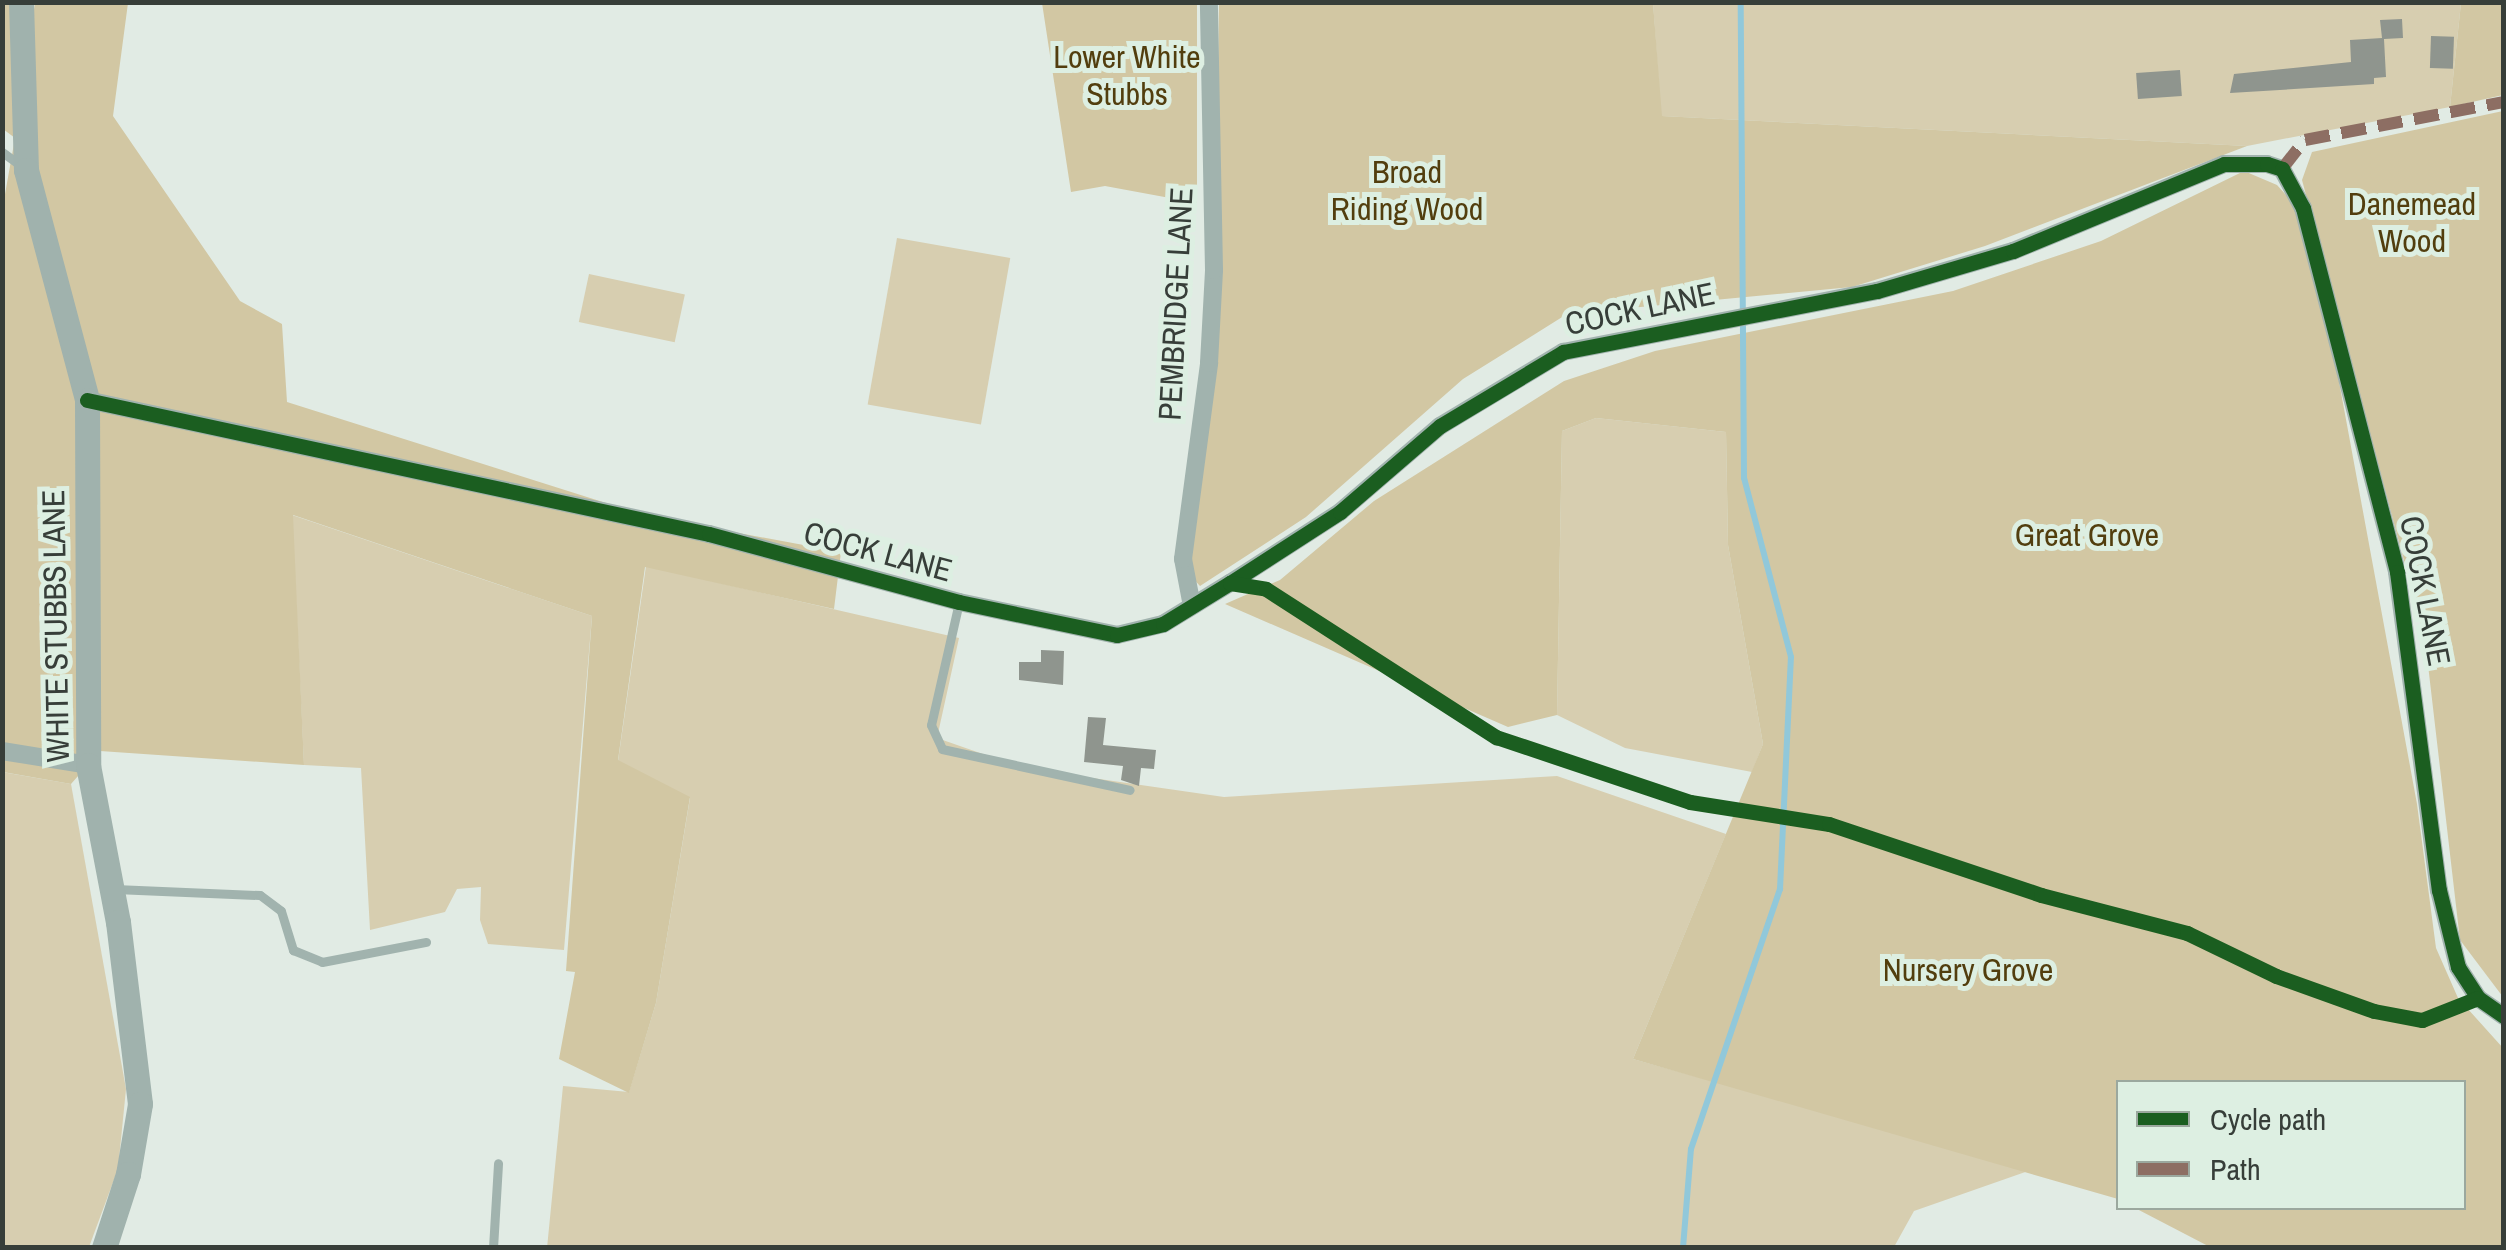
<!DOCTYPE html>
<style>
body{margin:0}
#map{position:relative;width:2506px;height:1250px;overflow:hidden;background:#e1ebe4;font-family:"Archivo Narrow",sans-serif}
div>[style]{position:absolute}
.green>*{inset:0;background:#d7ceb0;transform-origin:0 0}
.forest>*{inset:0;background:#d2c7a3}
.stream>*{height:6px;margin:-3px;padding:0 3px;transform-origin:3px;border-radius:3px;background:#91c8da}
.building>*{inset:0;background:#8f958e;transform-origin:0 0}
.lane>*{height:9px;margin:-4.5px;padding:0 4.5px;transform-origin:4.5px;border-radius:4.5px;background:#a1b3ae}
.street>*{height:18px;margin:-9px;padding:0 9px;transform-origin:9px;border-radius:9px;background:#a1b3ae}
.secondary>*{height:25px;margin:-12.5px;padding:0 12.5px;transform-origin:12.5px;border-radius:12.5px;background:#a0b2ad}
.quiet>*{height:12px;margin-top:-6px;transform-origin:0;background:repeating-linear-gradient(90deg,#8d6e63 0 25px,transparent 0 37px)}
.cycleway>*{height:15px;margin:-7.5px;padding:0 7.5px;transform-origin:7.5px;border-radius:7.5px;background:#1b5e20}
span{translate:-50% -50%;white-space:nowrap;text-align:center;line-height:1.15;-webkit-text-stroke:10px #ddefe2;paint-order:stroke}
.park-label{font-size:32px;color:#523e0e}
.street-label{font-size:32px;color:#373e39}
.frame{position:absolute;inset:0;border:5px solid #373e39;pointer-events:none}
.legend{position:absolute;left:2116px;top:1080px;width:350px;height:130px;box-sizing:border-box;background:#ddefe2;border:2px solid #9ba89e;margin:0;padding:12px 18px;list-style:none;font-size:30px;color:#373e39}
.legend li{display:flex;align-items:center;gap:20px;height:50px}
.legend b{width:50px;border:2px solid #9ba89e}
</style>
<div id="map">
<div class="green">
<i style="clip-path:polygon(1653px 3px,2461px 3px,2450px 107px,2247px 146px,1661px 116px)"></i>
<i style="left:897px;top:238px;width:115px;height:169px;rotate:10deg"></i>
<i style="left:589px;top:274px;width:98px;height:49px;rotate:12deg"></i>
<i style="clip-path:polygon(1596px 418px,1726px 432px,1728px 545px,1763px 744px,1752px 772px,1625px 748px,1557px 715px,1562px 431px)"></i>
<i style="clip-path:polygon(292px 515px,592px 616px,564px 950px,488px 944px,480px 920px,481px 887px,457px 889px,445px 912px,370px 930px,361px 768px,304px 765px)"></i>
<i style="clip-path:polygon(646px 566px,959px 638px,937px 738px,1023px 768px,1224px 797px,1557px 776px,1726px 834px,1633px 1059px,2031px 1170px,1914px 1211px,1894px 1247px,547px 1248px,563px 1086px,629px 1092px,656px 1003px,690px 798px,618px 761px)"></i>
<i style="clip-path:polygon(2px 772px,71px 784px,126px 1089px,118px 1169px,89px 1247px,3px 1247px)"></i>
</div>
<div class="forest">
<i style="clip-path:polygon(3px 3px,14px 3px,16px 129px,35px 3px,128px 3px,113px 116px,240px 301px,282px 324px,287px 402px,647px 516px,841px 552px,834px 609px,645px 567px,618px 760px,690px 797px,656px 1003px,629px 1093px,559px 1059px,575px 972px,566px 971px,592px 616px,293px 515px,304px 765px,100px 751px,71px 784px,3px 772px,2px 211px,15px 138px,3px 129px)"></i>
<i style="clip-path:polygon(1042px 3px,1197px 3px,1197px 203px,1105px 186px,1071px 192px)"></i>
<i style="clip-path:polygon(1219px 3px,1653px 3px,1662px 116px,2247px 146px,1985px 246px,1852px 287px,1567px 314px,1463px 379px,1306px 517px,1200px 586px,1188px 573px,1217px 152px)"></i>
<i style="clip-path:polygon(2461px 3px,2503px 3px,2503px 95px,2450px 107px)"></i>
<i style="clip-path:polygon(2503px 111px,2503px 997px,2460px 940px,2425px 639px,2302px 180px,2312px 152px)"></i>
<i style="clip-path:polygon(2244px 171px,2277px 185px,2295px 205px,2328px 322px,2417px 804px,2436px 948px,2458px 998px,2503px 1048px,2503px 1247px,2210px 1247px,2135px 1208px,2464px 1208px,2464px 1082px,2118px 1082px,2118px 1199px,1633px 1059px,1763px 744px,1728px 545px,1726px 432px,1596px 418px,1562px 431px,1557px 715px,1508px 727px,1225px 604px,1280px 580px,1374px 501px,1564px 381px,1655px 351px,1953px 291px,2101px 241px)"></i>
</div>
<div class="stream">
<i style="left:1683px;top:1248px;width:99px;rotate:-85.4deg"></i>
<i style="left:1691px;top:1149px;width:275px;rotate:-71.1deg"></i>
<i style="left:1780px;top:889px;width:232px;rotate:-87.3deg"></i>
<i style="left:1791px;top:657px;width:185px;rotate:-104.7deg"></i>
<i style="left:1744px;top:478px;width:476px;rotate:-90.4deg"></i>
</div>
<div class="building">
<i style="clip-path:polygon(2402px 19px,2403px 38px,2384px 39px,2386px 77px,2374px 78px,2374px 84px,2230px 93px,2234px 74px,2351px 62px,2350px 40px,2382px 38px,2380px 20px)"></i>
<i style="left:2431px;top:36px;width:23px;height:32px;rotate:2deg"></i>
<i style="left:2180px;top:70px;width:26px;height:44px;rotate:86deg"></i>
<i style="clip-path:polygon(1041px 650px,1064px 651px,1063px 685px,1019px 680px,1019px 662px,1041px 662px)"></i>
<i style="clip-path:polygon(1088px 717px,1106px 718px,1103px 745px,1156px 750px,1154px 769px,1141px 768px,1139px 786px,1121px 780px,1123px 766px,1084px 762px)"></i>
</div>
<div class="lane">
<i style="left:2px;top:152px;width:22px;rotate:36deg"></i>
<i style="left:959px;top:602px;width:126px;rotate:102.8deg"></i>
<i style="left:931px;top:725px;width:26px;rotate:65deg"></i>
<i style="left:942px;top:749px;width:192px;rotate:12.3deg"></i>
<i style="left:115px;top:889px;width:145px;rotate:2.4deg"></i>
<i style="left:260px;top:895px;width:26px;rotate:37deg"></i>
<i style="left:281px;top:911px;width:41px;rotate:72.9deg"></i>
<i style="left:293px;top:950px;width:31px;rotate:22deg"></i>
<i style="left:322px;top:962px;width:106px;rotate:-10.9deg"></i>
<i style="left:493px;top:1248px;width:85px;rotate:-86.6deg"></i>
</div>
<div class="street">
<i style="left:87px;top:400px;width:636px;rotate:12.16deg"></i>
<i style="left:709px;top:534px;width:259px;rotate:15.2deg"></i>
<i style="left:959px;top:602px;width:161px;rotate:11.8deg"></i>
<i style="left:1117px;top:635px;width:47px;rotate:-13.4deg"></i>
<i style="left:1163px;top:624px;width:79px;rotate:-31.5deg"></i>
<i style="left:1230px;top:583px;width:131px;rotate:-32.8deg"></i>
<i style="left:1340px;top:512px;width:132px;rotate:-40.7deg"></i>
<i style="left:1440px;top:426px;width:144px;rotate:-31deg"></i>
<i style="left:1563px;top:352px;width:320px;rotate:-11deg"></i>
<i style="left:1877px;top:291px;width:142px;rotate:-16.4deg"></i>
<i style="left:2013px;top:251px;width:228px;rotate:-22.4deg"></i>
<i style="left:2224px;top:164px;width:43px"></i>
<i style="left:2267px;top:164px;width:16px;rotate:18deg"></i>
<i style="left:2282px;top:169px;width:44px;rotate:61.7deg"></i>
<i style="left:2303px;top:208px;width:376px;rotate:75.5deg"></i>
<i style="left:2397px;top:572px;width:321px;rotate:82.5deg"></i>
<i style="left:2439px;top:890px;width:79px;rotate:76.1deg"></i>
<i style="left:2458px;top:967px;width:37px;rotate:57deg"></i>
<i style="left:2478px;top:998px;width:32px;rotate:35deg"></i>
<i style="left:1192px;top:606px;width:48px;rotate:-100.8deg"></i>
<i style="left:1183px;top:559px;width:198px;rotate:-82.4deg"></i>
<i style="left:1209px;top:363px;width:93px;rotate:-86.9deg"></i>
<i style="left:1214px;top:270px;width:268px;rotate:-91.1deg"></i>
<i style="left:2px;top:751px;width:87px;rotate:9.2deg"></i>
</div>
<div class="secondary">
<i style="left:21px;top:2px;width:168px;rotate:88.3deg"></i>
<i style="left:26px;top:170px;width:238px;rotate:75.1deg"></i>
<i style="left:87px;top:400px;width:365px;rotate:89.8deg"></i>
<i style="left:88px;top:765px;width:160px;rotate:79.2deg"></i>
<i style="left:118px;top:922px;width:183px;rotate:83.1deg"></i>
<i style="left:140px;top:1104px;width:71px;rotate:99.7deg"></i>
<i style="left:128px;top:1174px;width:78px;rotate:108deg"></i>
</div>
<div class="quiet">
<i style="left:2282px;top:169px;width:37px;rotate:-52deg"></i>
<i style="left:2305px;top:140px;width:203px;rotate:-10.8deg"></i>
</div>
<div class="cycleway">
<i style="left:87px;top:400px;width:636px;rotate:12.16deg"></i>
<i style="left:709px;top:534px;width:259px;rotate:15.2deg"></i>
<i style="left:959px;top:602px;width:161px;rotate:11.8deg"></i>
<i style="left:1117px;top:635px;width:47px;rotate:-13.4deg"></i>
<i style="left:1163px;top:624px;width:79px;rotate:-31.5deg"></i>
<i style="left:1230px;top:583px;width:131px;rotate:-32.8deg"></i>
<i style="left:1340px;top:512px;width:132px;rotate:-40.7deg"></i>
<i style="left:1440px;top:426px;width:144px;rotate:-31deg"></i>
<i style="left:1563px;top:352px;width:320px;rotate:-11deg"></i>
<i style="left:1877px;top:291px;width:142px;rotate:-16.4deg"></i>
<i style="left:2013px;top:251px;width:228px;rotate:-22.4deg"></i>
<i style="left:2224px;top:164px;width:43px"></i>
<i style="left:2267px;top:164px;width:16px;rotate:18deg"></i>
<i style="left:2282px;top:169px;width:44px;rotate:61.7deg"></i>
<i style="left:2303px;top:208px;width:376px;rotate:75.5deg"></i>
<i style="left:2397px;top:572px;width:321px;rotate:82.5deg"></i>
<i style="left:2439px;top:890px;width:79px;rotate:76.1deg"></i>
<i style="left:2458px;top:967px;width:37px;rotate:57deg"></i>
<i style="left:2478px;top:998px;width:32px;rotate:35deg"></i>
<i style="left:1230px;top:583px;width:36px;rotate:9deg"></i>
<i style="left:1266px;top:589px;width:274px;rotate:32.8deg"></i>
<i style="left:1496px;top:737px;width:205px;rotate:18.5deg"></i>
<i style="left:1690px;top:802px;width:141px;rotate:9deg"></i>
<i style="left:1829px;top:824px;width:224px;rotate:18.5deg"></i>
<i style="left:2041px;top:895px;width:151px;rotate:14.6deg"></i>
<i style="left:2187px;top:933px;width:99px;rotate:25.8deg"></i>
<i style="left:2276px;top:976px;width:104px;rotate:19.7deg"></i>
<i style="left:2374px;top:1011px;width:49px;rotate:10.6deg"></i>
<i style="left:2422px;top:1020px;width:60px;rotate:-21.4deg"></i>
</div>
<div class="park-label">
<span style="left:1127px;top:76px">Lower White<br>Stubbs</span>
<span style="left:1407px;top:191px">Broad<br>Riding Wood</span>
<span style="left:2412px;top:223px">Danemead<br>Wood</span>
<span style="left:2087px;top:535px">Great Grove</span>
<span style="left:1968px;top:970px">Nursery Grove</span>
</div>
<div class="street-label">
<span style="left:1176px;top:304px;rotate:-87deg">PEMBRIDGE LANE</span>
<span style="left:1640px;top:309px;rotate:-12deg">COCK LANE</span>
<span style="left:878px;top:552px;rotate:15deg">COCK LANE</span>
<span style="left:2425px;top:591px;rotate:79deg">COCK LANE</span>
<span style="left:56px;top:626px;rotate:-91deg">WHITE STUBBS LANE</span>
</div>
<div class="frame"></div>
<ul class="legend">
<li><b style="height:12px;background:#1b5e20"></b>Cycle path</li>
<li><b style="height:12px;background:#8d6e63"></b>Path</li>
</ul>
</div>
